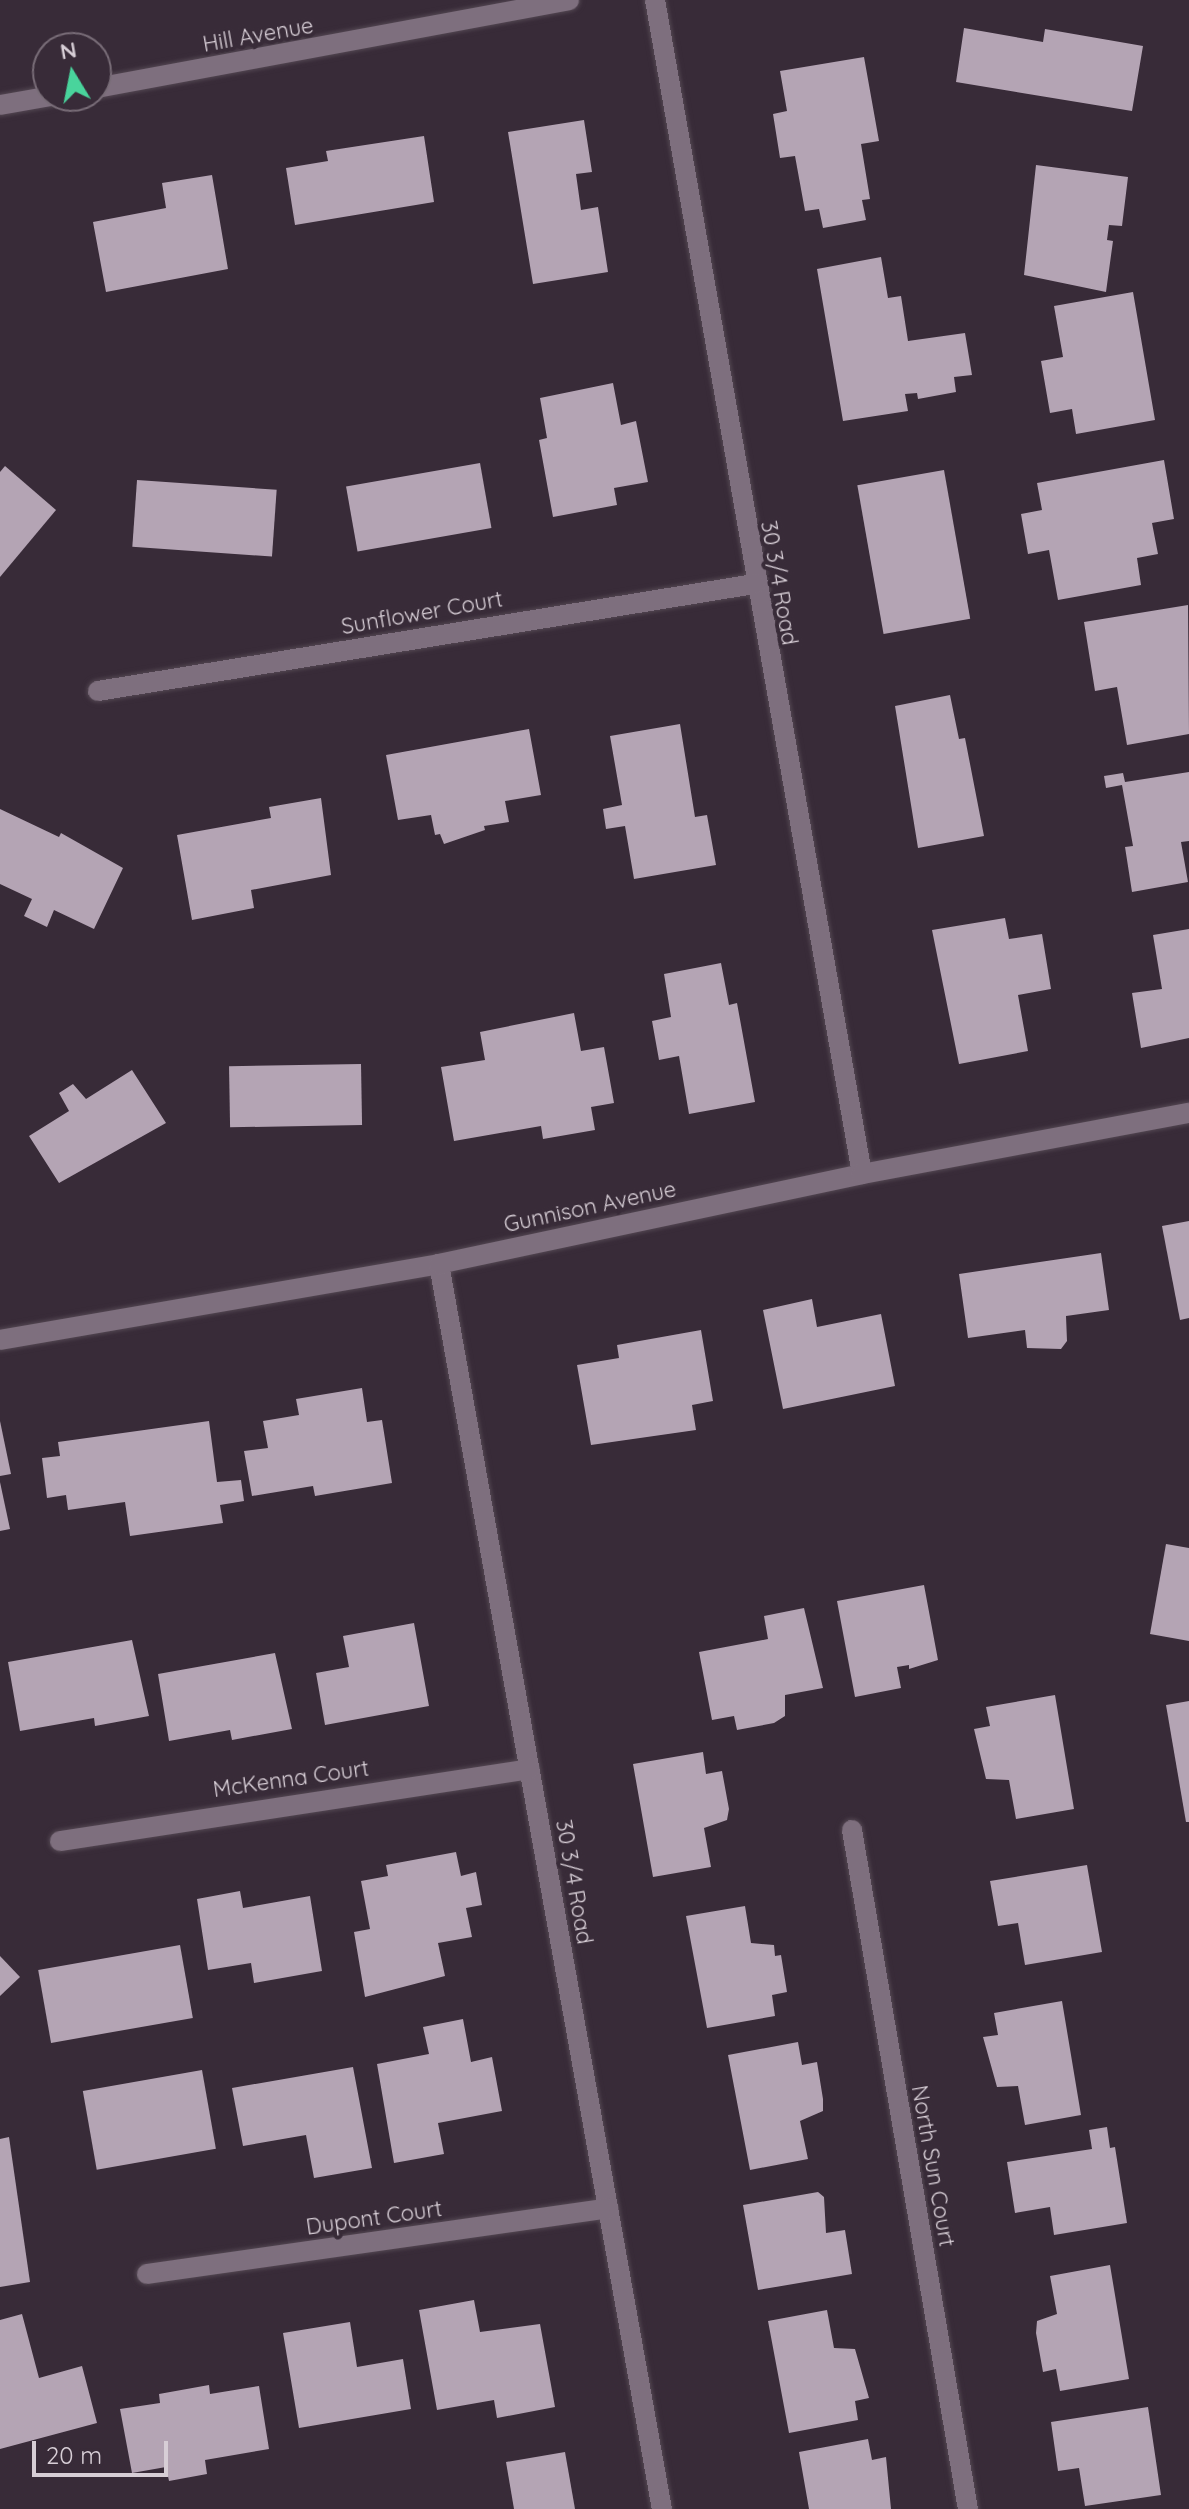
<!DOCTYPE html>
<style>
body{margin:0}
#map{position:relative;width:1189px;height:2509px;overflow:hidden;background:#382b38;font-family:Quicksand,sans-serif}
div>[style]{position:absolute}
.building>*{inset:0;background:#b4a4b4;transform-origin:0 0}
.roads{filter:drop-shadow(0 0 2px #534752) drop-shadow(0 0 2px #534752)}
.minor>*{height:20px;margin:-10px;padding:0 10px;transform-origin:10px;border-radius:10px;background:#7e6f7e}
span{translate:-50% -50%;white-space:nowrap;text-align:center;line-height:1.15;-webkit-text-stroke:8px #382b38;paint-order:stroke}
.street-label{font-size:22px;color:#d7ced6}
.north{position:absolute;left:32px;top:32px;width:80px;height:80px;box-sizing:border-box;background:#382b38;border:2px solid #786c77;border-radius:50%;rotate:350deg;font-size:22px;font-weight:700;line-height:32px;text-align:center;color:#d7ced6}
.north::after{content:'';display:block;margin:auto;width:28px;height:36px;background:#49d49c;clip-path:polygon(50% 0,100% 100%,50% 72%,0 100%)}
.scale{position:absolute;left:32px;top:2441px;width:136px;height:36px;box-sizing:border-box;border:4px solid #d7ced6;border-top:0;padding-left:10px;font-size:24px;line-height:28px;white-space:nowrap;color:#d7ced6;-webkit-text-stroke:6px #382b38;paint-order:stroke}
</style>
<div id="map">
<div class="building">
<i style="clip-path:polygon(964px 28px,1043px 42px,1045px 29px,1143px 46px,1132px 111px,956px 82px)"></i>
<i style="clip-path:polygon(864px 57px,879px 141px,861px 144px,870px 199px,862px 200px,866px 220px,823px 228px,819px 209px,805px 211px,795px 156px,780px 158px,773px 114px,787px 111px,780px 71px)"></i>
<i style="clip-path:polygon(584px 120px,592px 172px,576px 174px,581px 210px,598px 207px,608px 272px,533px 284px,508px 132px)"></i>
<i style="clip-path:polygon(424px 136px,434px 202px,295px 225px,286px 168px,328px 161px,326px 151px)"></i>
<i style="clip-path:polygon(1036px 165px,1128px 177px,1122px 226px,1109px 225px,1107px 240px,1113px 241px,1106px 292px,1024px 275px)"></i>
<i style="clip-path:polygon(212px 175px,228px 269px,106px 292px,93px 222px,166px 208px,162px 183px)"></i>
<i style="clip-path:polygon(881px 257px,888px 298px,901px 296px,908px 341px,965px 333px,972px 375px,954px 377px,956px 392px,918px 399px,917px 393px,905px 394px,908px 411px,843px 421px,817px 269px)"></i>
<i style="clip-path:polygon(1133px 292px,1155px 420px,1076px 434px,1072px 409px,1050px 413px,1041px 361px,1063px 357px,1054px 306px)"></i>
<i style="clip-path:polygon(613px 383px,621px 425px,636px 421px,648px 482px,614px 488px,617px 505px,553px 517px,539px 440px,547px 438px,540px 398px)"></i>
<i style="clip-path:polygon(1164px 460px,1174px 519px,1152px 523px,1158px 554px,1137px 558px,1141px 585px,1058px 600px,1049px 550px,1028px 554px,1021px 514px,1042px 510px,1037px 483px)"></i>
<i style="left:480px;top:463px;width:66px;height:136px;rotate:80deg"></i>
<i style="clip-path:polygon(5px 466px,56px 510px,0 577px,0 472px)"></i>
<i style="left:944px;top:470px;width:151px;height:88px;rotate:80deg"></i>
<i style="left:137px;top:480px;width:140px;height:67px;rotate:4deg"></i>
<i style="clip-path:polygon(1188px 605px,1189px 734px,1127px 745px,1117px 687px,1095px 691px,1084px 622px)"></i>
<i style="clip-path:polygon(950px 695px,959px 739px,965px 738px,984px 836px,918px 848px,895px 706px)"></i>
<i style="clip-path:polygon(680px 724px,695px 817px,707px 815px,716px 865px,634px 879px,625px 826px,606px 829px,603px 809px,622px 805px,610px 736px)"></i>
<i style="clip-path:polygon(529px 729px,541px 795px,505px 801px,509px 822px,484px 826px,485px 830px,444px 844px,440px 834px,435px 835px,431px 815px,398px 820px,386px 755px)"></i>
<i style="clip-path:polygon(1189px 772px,1189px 841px,1181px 842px,1188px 882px,1132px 892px,1125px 847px,1133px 846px,1122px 785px,1106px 788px,1104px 776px,1123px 773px,1125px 782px)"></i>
<i style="clip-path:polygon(321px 798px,331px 875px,251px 890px,254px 908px,192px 920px,177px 835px,271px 818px,269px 807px)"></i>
<i style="clip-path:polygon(0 809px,59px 837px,61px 833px,123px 868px,94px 929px,54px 910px,47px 927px,24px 916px,32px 899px,0 884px)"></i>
<i style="clip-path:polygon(1005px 918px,1009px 939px,1042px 934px,1051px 989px,1018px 995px,1028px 1051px,959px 1064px,932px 930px)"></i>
<i style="clip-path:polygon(1189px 929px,1189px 1038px,1141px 1048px,1132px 993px,1162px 989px,1153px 935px)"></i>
<i style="clip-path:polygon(721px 963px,729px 1005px,737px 1003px,755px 1102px,689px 1114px,679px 1056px,659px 1060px,652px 1021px,671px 1017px,664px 974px)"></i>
<i style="clip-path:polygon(574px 1013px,581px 1051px,604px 1047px,614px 1103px,591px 1107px,595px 1130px,543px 1139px,541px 1126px,454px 1141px,441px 1067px,485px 1060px,480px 1032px)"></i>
<i style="left:361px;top:1064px;width:61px;height:132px;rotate:89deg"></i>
<i style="clip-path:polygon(132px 1070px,166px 1123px,59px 1183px,29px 1136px,69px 1111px,59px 1093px,73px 1084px,86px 1099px)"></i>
<i style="clip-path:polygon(1189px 1221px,1189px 1318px,1180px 1320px,1162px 1226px)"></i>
<i style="clip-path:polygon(1101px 1253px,1109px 1310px,1066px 1316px,1067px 1341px,1061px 1349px,1027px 1348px,1025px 1330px,968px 1338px,959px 1274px)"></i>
<i style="clip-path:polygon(812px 1299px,817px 1327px,881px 1314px,895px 1386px,783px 1409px,763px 1310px)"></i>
<i style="clip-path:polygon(701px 1330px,713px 1401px,692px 1405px,696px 1430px,591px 1445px,577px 1365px,619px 1358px,617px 1345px)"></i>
<i style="clip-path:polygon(362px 1388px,367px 1422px,382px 1420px,392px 1483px,315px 1496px,313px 1486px,252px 1496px,244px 1451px,268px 1448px,263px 1421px,299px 1415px,296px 1399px)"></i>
<i style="clip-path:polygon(0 1421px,11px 1474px,0 1476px)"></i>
<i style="clip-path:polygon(209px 1421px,217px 1482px,241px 1480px,244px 1501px,220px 1505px,223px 1523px,130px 1536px,125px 1502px,68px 1510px,66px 1495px,47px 1498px,42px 1458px,60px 1456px,58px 1442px)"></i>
<i style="clip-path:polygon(0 1482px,10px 1529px,0 1531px)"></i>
<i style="clip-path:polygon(1166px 1544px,1189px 1548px,1189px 1641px,1150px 1634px)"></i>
<i style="clip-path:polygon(924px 1585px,938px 1660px,909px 1669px,909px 1665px,897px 1667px,901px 1688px,855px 1697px,837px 1601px)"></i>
<i style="clip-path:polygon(804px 1608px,823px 1688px,785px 1695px,785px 1716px,774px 1723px,737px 1730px,734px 1716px,712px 1720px,699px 1652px,768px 1639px,764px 1616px)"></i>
<i style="clip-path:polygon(414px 1623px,429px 1706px,325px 1725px,316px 1673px,349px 1667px,343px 1636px)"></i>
<i style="clip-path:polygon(132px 1640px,149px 1716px,95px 1726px,94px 1718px,20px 1731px,8px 1662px)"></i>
<i style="clip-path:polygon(275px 1653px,292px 1729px,232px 1740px,230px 1730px,169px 1741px,158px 1674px)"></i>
<i style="clip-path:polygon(1055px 1695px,1074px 1809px,1016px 1819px,1009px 1780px,986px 1779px,974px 1729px,990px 1726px,986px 1707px)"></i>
<i style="clip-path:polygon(1189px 1701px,1189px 1822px,1186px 1822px,1166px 1705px)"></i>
<i style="clip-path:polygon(703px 1752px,706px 1774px,722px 1771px,729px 1809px,727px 1820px,704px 1828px,711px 1867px,653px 1877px,633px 1764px)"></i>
<i style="clip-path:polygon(456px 1852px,461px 1876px,476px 1872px,482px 1905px,466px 1908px,472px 1937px,438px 1943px,445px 1976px,365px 1997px,354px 1932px,370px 1929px,361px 1881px,388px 1876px,386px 1865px)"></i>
<i style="clip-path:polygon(1087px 1865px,1102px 1952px,1025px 1965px,1018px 1923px,998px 1926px,990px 1881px)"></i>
<i style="clip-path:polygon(240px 1891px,243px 1908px,310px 1896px,322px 1971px,254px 1983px,251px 1963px,208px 1970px,197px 1899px)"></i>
<i style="clip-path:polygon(745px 1906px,751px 1943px,774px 1945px,775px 1956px,781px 1955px,787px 1992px,772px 1995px,775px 2016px,707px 2028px,686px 1916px)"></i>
<i style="left:180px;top:1945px;width:74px;height:144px;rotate:80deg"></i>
<i style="clip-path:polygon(0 1956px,20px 1977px,0 1996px)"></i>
<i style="clip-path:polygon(1062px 2001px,1081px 2115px,1025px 2125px,1018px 2086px,997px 2087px,983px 2037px,998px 2035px,994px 2013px)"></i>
<i style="clip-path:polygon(463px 2019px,471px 2062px,492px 2057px,502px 2111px,438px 2123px,444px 2154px,394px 2163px,377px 2064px,429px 2054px,423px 2027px)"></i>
<i style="clip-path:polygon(798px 2042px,802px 2065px,817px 2062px,823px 2099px,823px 2111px,800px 2121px,808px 2159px,750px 2170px,728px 2055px)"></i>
<i style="clip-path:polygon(353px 2067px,372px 2168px,314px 2178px,306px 2135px,243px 2146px,232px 2088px)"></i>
<i style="left:202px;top:2070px;width:80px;height:121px;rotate:80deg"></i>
<i style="clip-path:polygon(1107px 2127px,1110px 2148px,1115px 2147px,1127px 2223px,1054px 2235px,1050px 2207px,1015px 2213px,1007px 2162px,1092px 2149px,1089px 2130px)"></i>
<i style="clip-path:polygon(9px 2137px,30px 2282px,0 2287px,0 2139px)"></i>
<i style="clip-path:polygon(818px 2192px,824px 2197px,826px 2233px,845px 2230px,852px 2274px,758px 2290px,743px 2205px)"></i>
<i style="clip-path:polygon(1110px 2265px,1129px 2379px,1060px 2391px,1056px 2369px,1043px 2372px,1036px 2333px,1037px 2321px,1057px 2314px,1050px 2276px)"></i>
<i style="clip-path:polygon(474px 2300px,480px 2332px,540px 2324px,555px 2407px,497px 2418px,494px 2400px,437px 2410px,419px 2310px)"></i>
<i style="clip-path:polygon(827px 2310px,834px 2348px,855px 2349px,869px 2398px,855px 2401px,858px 2420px,789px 2433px,768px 2321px)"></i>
<i style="clip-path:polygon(22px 2314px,39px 2378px,82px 2366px,97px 2423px,0 2449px,0 2320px)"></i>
<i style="clip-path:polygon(350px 2322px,357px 2367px,403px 2359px,411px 2409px,299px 2428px,283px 2333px)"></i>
<i style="clip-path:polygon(209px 2385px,210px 2394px,259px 2386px,269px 2449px,205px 2460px,207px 2474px,169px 2481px,166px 2467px,132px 2473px,120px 2409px,160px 2403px,159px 2394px)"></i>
<i style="clip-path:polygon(1148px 2407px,1161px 2495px,1085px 2506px,1079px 2468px,1058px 2471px,1051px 2422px)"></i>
<i style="clip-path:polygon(868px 2439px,872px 2460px,886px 2457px,891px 2509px,809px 2509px,799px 2452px)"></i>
<i style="clip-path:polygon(565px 2452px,575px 2509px,514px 2509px,506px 2462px)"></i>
</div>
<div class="roads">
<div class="minor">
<i style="left:655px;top:0;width:1192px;rotate:80deg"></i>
<i style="left:96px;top:88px;width:481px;rotate:-10.5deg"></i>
<i style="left:0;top:105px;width:52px;rotate:-10deg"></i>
<i style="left:98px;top:691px;width:665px;rotate:-9.26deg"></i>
<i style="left:439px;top:1264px;width:1265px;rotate:79.85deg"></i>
<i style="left:0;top:1340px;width:446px;rotate:-9.8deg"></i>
<i style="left:439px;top:1264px;width:432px;rotate:-12deg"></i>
<i style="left:862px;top:1174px;width:333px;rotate:-10.6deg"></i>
<i style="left:852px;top:1830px;width:689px;rotate:80.31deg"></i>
<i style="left:60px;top:1841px;width:475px;rotate:-8.7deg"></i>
<i style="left:147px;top:2274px;width:466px;rotate:-8.1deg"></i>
</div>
</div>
<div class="street-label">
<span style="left:258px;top:35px;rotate:-10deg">Hill Avenue</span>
<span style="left:779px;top:583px;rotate:80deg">30 3/4 Road</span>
<span style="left:422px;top:613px;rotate:-10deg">Sunflower Court</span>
<span style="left:590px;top:1207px;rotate:-12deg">Gunnison Avenue</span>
<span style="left:291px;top:1779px;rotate:-8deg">McKenna Court</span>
<span style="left:574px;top:1882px;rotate:80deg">30 3/4 Road</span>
<span style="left:933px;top:2166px;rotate:80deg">North Sun Court</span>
<span style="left:374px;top:2218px;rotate:-8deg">Dupont Court</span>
</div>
<div class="north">N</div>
<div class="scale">20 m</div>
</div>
